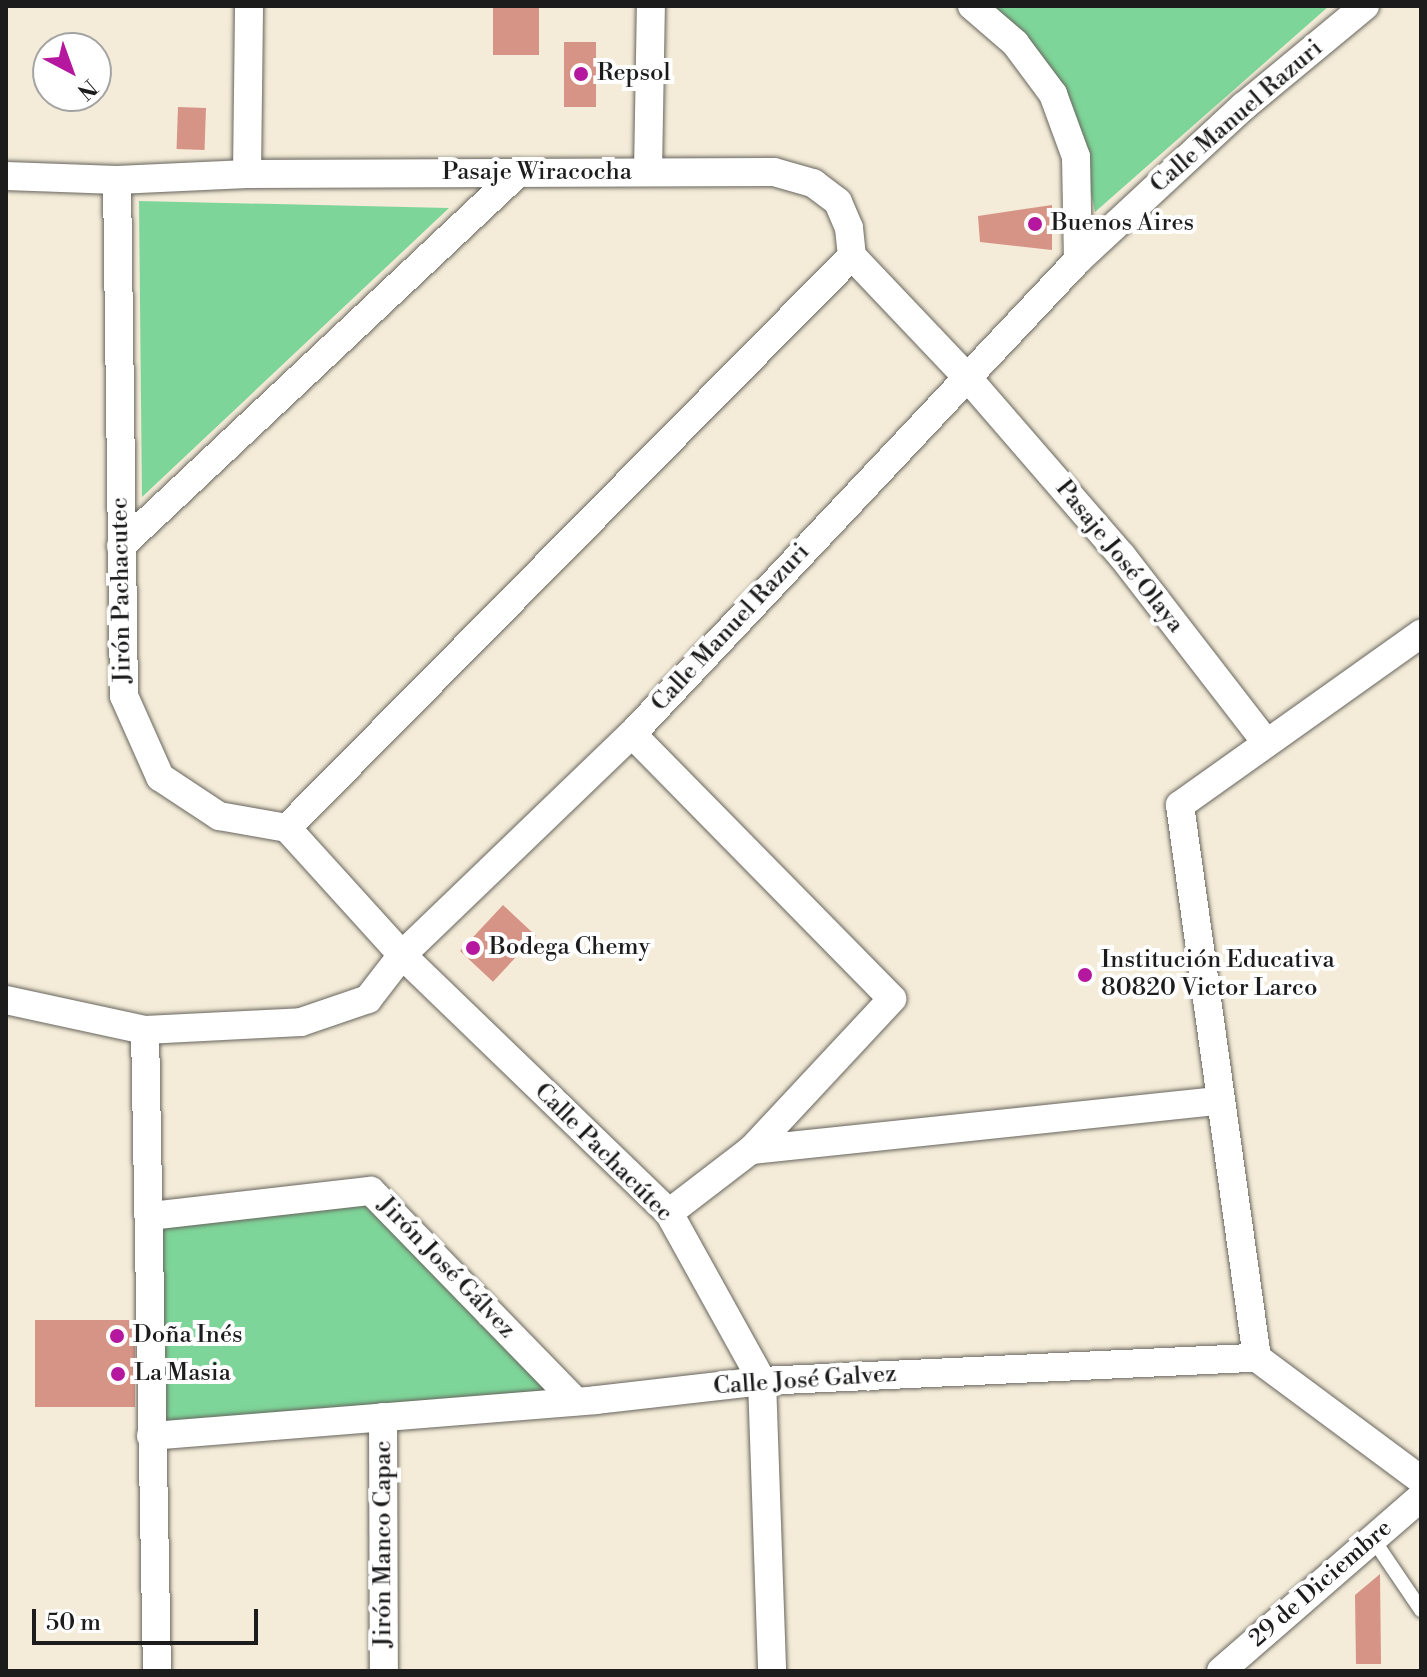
<!DOCTYPE html>
<meta charset="utf-8">
<style>
body{margin:0}
#map{position:relative;width:1427px;height:1677px;overflow:hidden;background:#f4ecd8;font-family:"Libre Bodoni",serif}
div>[style]{position:absolute}
.green>*{inset:0;background:#7ed599}
.building>*{inset:0;background:#d69486;transform-origin:0 0}
.roads{filter:drop-shadow(0 0 2px #68655e) drop-shadow(0 0 2px #68655e)}
.service>*{height:14px;margin:-7px;padding:0 7px;transform-origin:7px;border-radius:7px;background:#fff}
.minor>*{height:28px;margin:-14px;padding:0 14px;transform-origin:14px;border-radius:14px;background:#fff}
.dots>*{width:22px;height:22px;translate:-50% -50%;box-sizing:border-box;border:4px solid #fff;border-radius:50%}
span{translate:-50% -50%;white-space:nowrap;text-align:center;line-height:1.15;-webkit-text-stroke:8px #fff;paint-order:stroke}
.poi-label{font-size:24px;color:#1c1c1c}
.left{translate:0 -50%;text-align:left}
.street-label{font-size:24px;color:#1c1c1c}
.frame{position:absolute;inset:0;border:8px solid #1c1c1c;pointer-events:none}
.north{position:absolute;left:32px;top:32px;width:80px;height:80px;box-sizing:border-box;background:#fff;border:2px solid #a4a4a4;border-radius:50%;rotate:139deg;font-size:22px;font-weight:700;line-height:32px;text-align:center;color:#1c1c1c}
.north::after{content:'';display:block;margin:auto;width:28px;height:36px;background:#b5179e;clip-path:polygon(50% 0,100% 100%,50% 72%,0 100%)}
.scale{position:absolute;left:32px;top:1609px;width:226px;height:36px;box-sizing:border-box;border:4px solid #1c1c1c;border-top:0;padding-left:10px;font-size:24px;line-height:28px;white-space:nowrap;color:#1c1c1c;-webkit-text-stroke:6px #fff;paint-order:stroke}
</style>
<div id="map">
<div class="green">
<i style="clip-path:polygon(995px 6px,1329px 6px,1095px 212px,1079px 136px,1042px 56px)"></i>
<i style="clip-path:polygon(139px 201px,448px 208px,449px 208px,142px 497px)"></i>
<i style="clip-path:polygon(371px 1191px,575px 1401px,155px 1432px,154px 1224px)"></i>
</div>
<div class="building">
<i style="left:493px;top:6px;width:46px;height:49px"></i>
<i style="left:564px;top:42px;width:32px;height:65px"></i>
<i style="left:178px;top:107px;width:28px;height:42px;rotate:2deg"></i>
<i style="clip-path:polygon(1052px 205px,1052px 250px,980px 242px,978px 216px)"></i>
<i style="left:503px;top:905px;width:45px;height:63px;rotate:43deg"></i>
<i style="left:135px;top:1320px;width:87px;height:100px;rotate:90deg"></i>
<i style="clip-path:polygon(1380px 1574px,1381px 1664px,1356px 1664px,1355px 1595px)"></i>
</div>
<div class="roads">
<div class="service">
<i style="left:1373px;top:1539px;width:86px;rotate:55.9deg"></i>
</div>
<div class="minor">
<i style="left:972px;top:6px;width:57px;rotate:40.7deg"></i>
<i style="left:1015px;top:43px;width:64px;rotate:53.3deg"></i>
<i style="left:1053px;top:94px;width:67px;rotate:69.9deg"></i>
<i style="left:1076px;top:157px;width:103px;rotate:88.9deg"></i>
<i style="left:648px;top:172px;width:166px;rotate:-89deg"></i>
<i style="left:247px;top:174px;width:168px;rotate:-89.3deg"></i>
<i style="left:6px;top:176px;width:111px;rotate:2.1deg"></i>
<i style="left:117px;top:180px;width:130px;rotate:-2.6deg"></i>
<i style="left:247px;top:174px;width:527px;rotate:-0.22deg"></i>
<i style="left:774px;top:172px;width:41px;rotate:15.8deg"></i>
<i style="left:813px;top:183px;width:31px;rotate:37deg"></i>
<i style="left:838px;top:202px;width:28px;rotate:67deg"></i>
<i style="left:849px;top:228px;width:28px;rotate:84deg"></i>
<i style="left:852px;top:256px;width:166px;rotate:46.5deg"></i>
<i style="left:966px;top:376px;width:238px;rotate:49.1deg"></i>
<i style="left:1122px;top:556px;width:235px;rotate:52.3deg"></i>
<i style="left:117px;top:180px;width:516px;rotate:89.22deg"></i>
<i style="left:124px;top:696px;width:89px;rotate:66deg"></i>
<i style="left:160px;top:777px;width:71px;rotate:33.5deg"></i>
<i style="left:219px;top:816px;width:69px;rotate:10deg"></i>
<i style="left:287px;top:828px;width:171px;rotate:47.8deg"></i>
<i style="left:402px;top:955px;width:371px;rotate:44deg"></i>
<i style="left:669px;top:1213px;width:192px;rotate:61deg"></i>
<i style="left:762px;top:1381px;width:290px;rotate:88deg"></i>
<i style="left:121px;top:546px;width:545px;rotate:-43.21deg"></i>
<i style="left:632px;top:734px;width:371px;rotate:45.5deg"></i>
<i style="left:892px;top:999px;width:207px;rotate:133deg"></i>
<i style="left:751px;top:1150px;width:103px;rotate:142.5deg"></i>
<i style="left:287px;top:828px;width:804px;rotate:-45.35deg"></i>
<i style="left:6px;top:1000px;width:142px;rotate:12.2deg"></i>
<i style="left:145px;top:1030px;width:156px;rotate:-2.9deg"></i>
<i style="left:301px;top:1022px;width:71px;rotate:-18.9deg"></i>
<i style="left:368px;top:999px;width:56px;rotate:-52.3deg"></i>
<i style="left:402px;top:955px;width:319px;rotate:-43.9deg"></i>
<i style="left:632px;top:734px;width:651px;rotate:-46.74deg"></i>
<i style="left:1078px;top:260px;width:226px;rotate:-42.9deg"></i>
<i style="left:1244px;top:106px;width:157px;rotate:-39.6deg"></i>
<i style="left:145px;top:1030px;width:641px;rotate:88.93deg"></i>
<i style="left:751px;top:1150px;width:472px;rotate:-6deg"></i>
<i style="left:150px;top:1216px;width:222px;rotate:-6.5deg"></i>
<i style="left:371px;top:1191px;width:293px;rotate:45.8deg"></i>
<i style="left:1257px;top:1358px;width:558px;rotate:-97.93deg"></i>
<i style="left:1180px;top:805px;width:296px;rotate:-35.4deg"></i>
<i style="left:383px;top:1417px;width:254px;rotate:89.8deg"></i>
<i style="left:151px;top:1436px;width:446px;rotate:-4.6deg"></i>
<i style="left:596px;top:1400px;width:167px;rotate:-6.5deg"></i>
<i style="left:762px;top:1381px;width:496px;rotate:-2.7deg"></i>
<i style="left:1257px;top:1358px;width:204px;rotate:36.6deg"></i>
<i style="left:1221px;top:1671px;width:265px;rotate:-41deg"></i>
</div>
</div>
<div class="dots">
<i style="left:581px;top:74px;background:#b5179e"></i>
<i style="left:1035px;top:224px;background:#b5179e"></i>
<i style="left:473px;top:948px;background:#b5179e"></i>
<i style="left:1085px;top:975px;background:#b5179e"></i>
<i style="left:117px;top:1336px;background:#b5179e"></i>
<i style="left:118px;top:1374px;background:#b5179e"></i>
</div>
<div class="poi-label">
<span class="left" style="left:597px;top:74px">Repsol</span>
<span class="left" style="left:1051px;top:224px">Buenos Aires</span>
<span class="left" style="left:489px;top:948px">Bodega Chemy</span>
<span class="left" style="left:1101px;top:975px">Institución Educativa<br>80820 Victor Larco</span>
<span class="left" style="left:133px;top:1336px">Doña Inés</span>
<span class="left" style="left:134px;top:1374px">La Masia</span>
</div>
<div class="street-label">
<span style="left:1237px;top:117px;rotate:-41deg">Calle Manuel Razuri</span>
<span style="left:537px;top:173px">Pasaje Wiracocha</span>
<span style="left:1119px;top:557px;rotate:51deg">Pasaje José Olaya</span>
<span style="left:122px;top:590px;rotate:-91deg">Jirón Pachacutec</span>
<span style="left:731px;top:628px;rotate:-47deg">Calle Manuel Razuri</span>
<span style="left:603px;top:1153px;rotate:45deg">Calle Pachacútec</span>
<span style="left:446px;top:1268px;rotate:46deg">Jirón José Gálvez</span>
<span style="left:805px;top:1381px;rotate:-4deg">Calle José Galvez</span>
<span style="left:384px;top:1544px;rotate:-90deg">Jirón Manco Capac</span>
<span style="left:1321px;top:1584px;rotate:-41deg">29 de Diciembre</span>
</div>
<div class="frame"></div>
<div class="north">N</div>
<div class="scale">50 m</div>
</div>
